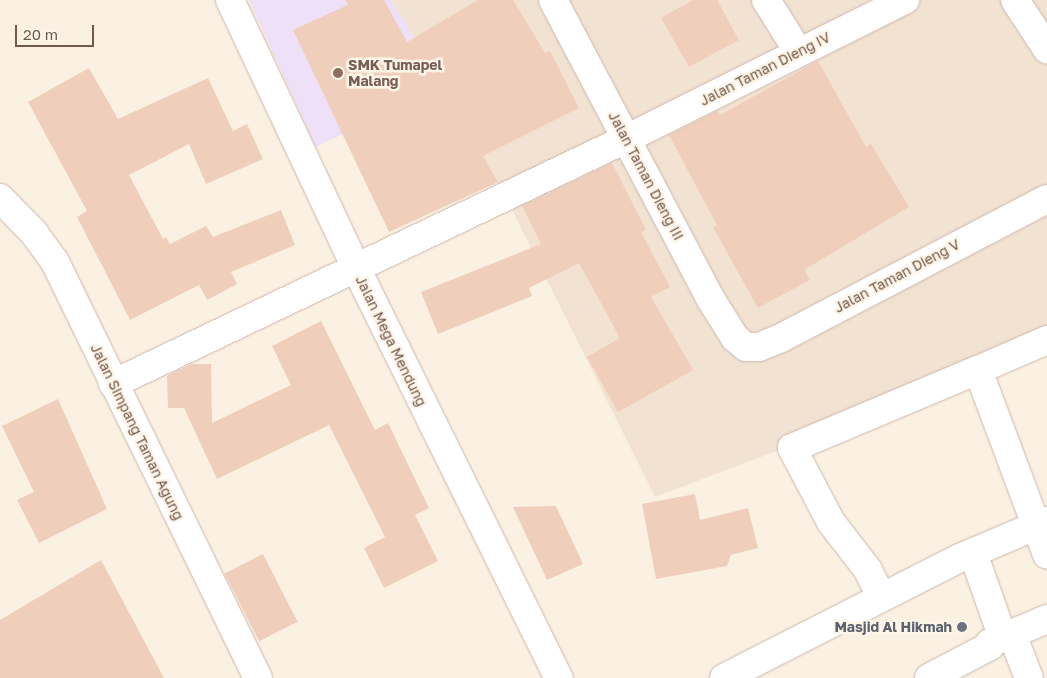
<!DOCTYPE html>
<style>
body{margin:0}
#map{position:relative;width:1047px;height:678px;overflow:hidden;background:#fbf1e3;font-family:"Golos Text",sans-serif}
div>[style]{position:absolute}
.residential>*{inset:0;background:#f2e2d2}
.education>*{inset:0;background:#eee0f7}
.building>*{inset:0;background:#efcebc;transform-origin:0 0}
.roads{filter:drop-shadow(0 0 1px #ccb8aa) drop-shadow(0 0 1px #ccb8aa)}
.minor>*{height:28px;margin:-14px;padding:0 14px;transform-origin:14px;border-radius:14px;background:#fff}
.dots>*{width:14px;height:14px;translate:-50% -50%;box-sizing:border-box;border:2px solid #fef5e9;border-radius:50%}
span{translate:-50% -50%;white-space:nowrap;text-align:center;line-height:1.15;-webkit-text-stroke:5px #fef5e9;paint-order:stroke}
.education-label{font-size:14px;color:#785e54;font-weight:700}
.left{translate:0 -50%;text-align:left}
.street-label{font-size:14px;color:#72574a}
.worship-label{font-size:14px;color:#5b616d;font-weight:700}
.right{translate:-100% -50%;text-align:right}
.scale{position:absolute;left:15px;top:25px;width:79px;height:22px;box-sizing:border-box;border:2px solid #72574a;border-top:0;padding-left:6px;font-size:15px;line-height:18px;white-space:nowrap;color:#72574a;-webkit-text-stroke:4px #fef5e9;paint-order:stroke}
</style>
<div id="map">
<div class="residential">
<i style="clip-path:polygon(392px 0,1047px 0,1047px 336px,779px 450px,655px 497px,498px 182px)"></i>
</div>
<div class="education">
<i style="clip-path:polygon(249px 0,392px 0,443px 86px,316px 147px)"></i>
</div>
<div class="building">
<i style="clip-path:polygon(345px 0,384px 0,407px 42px,478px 0,513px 0,545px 53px,550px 51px,579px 108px,483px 156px,498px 182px,389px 232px,293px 30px,348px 5px)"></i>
<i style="clip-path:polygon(693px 0,717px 0,739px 40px,689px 67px,661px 18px)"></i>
<i style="clip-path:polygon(818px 61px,866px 147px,871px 144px,909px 207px,804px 270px,810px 280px,758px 308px,713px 227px,717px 225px,669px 135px,717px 111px,720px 115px)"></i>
<i style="clip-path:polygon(89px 68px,118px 119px,208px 78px,233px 131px,247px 124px,263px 159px,206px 184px,189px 144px,129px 175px,163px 239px,166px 237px,170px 244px,206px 226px,213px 237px,281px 210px,295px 245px,231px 272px,237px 284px,207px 300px,199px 285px,130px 320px,77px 217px,87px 211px,28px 102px)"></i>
<i style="clip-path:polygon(612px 163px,646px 230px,641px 232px,670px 287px,651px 297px,693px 370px,618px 412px,587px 357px,620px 338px,579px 263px,529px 288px,532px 296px,438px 334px,421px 292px,541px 244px,522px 206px)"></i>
<i style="clip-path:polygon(321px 321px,375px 430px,388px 423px,429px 508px,415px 515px,438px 561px,384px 588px,364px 548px,385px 537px,329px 425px,217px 479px,184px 408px,168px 408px,167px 376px,191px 364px,211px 364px,212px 423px,291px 385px,272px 346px)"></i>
<i style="clip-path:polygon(58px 399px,107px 509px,39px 543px,17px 500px,34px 492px,2px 426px)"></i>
<i style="clip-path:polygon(695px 494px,700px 520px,748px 508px,758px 548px,731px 555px,727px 566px,656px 579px,642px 504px)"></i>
<i style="clip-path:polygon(556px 506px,583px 564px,547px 580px,513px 507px)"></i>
<i style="left:263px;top:554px;width:76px;height:43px;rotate:63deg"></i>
<i style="clip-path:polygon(101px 560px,164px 678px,0 678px,0 620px)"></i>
</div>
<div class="roads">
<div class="minor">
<i style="left:230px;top:0;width:296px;rotate:64.8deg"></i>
<i style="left:356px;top:268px;width:458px;rotate:63.7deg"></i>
<i style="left:553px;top:0;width:337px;rotate:62.2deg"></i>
<i style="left:710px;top:298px;width:47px;rotate:58deg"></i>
<i style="left:735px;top:338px;width:14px;rotate:39deg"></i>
<i style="left:746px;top:347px;width:13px"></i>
<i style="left:759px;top:347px;width:24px;rotate:-22deg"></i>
<i style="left:781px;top:338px;width:300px;rotate:-27.6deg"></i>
<i style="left:766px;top:0;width:60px;rotate:57.9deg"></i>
<i style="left:1015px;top:0;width:59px;rotate:56.9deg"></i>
<i style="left:0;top:198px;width:49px;rotate:45.8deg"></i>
<i style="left:34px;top:233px;width:36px;rotate:54deg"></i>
<i style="left:55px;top:262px;width:463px;rotate:64deg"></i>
<i style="left:978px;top:370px;width:75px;rotate:-23.5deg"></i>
<i style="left:113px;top:384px;width:569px;rotate:-25.53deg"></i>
<i style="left:626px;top:139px;width:312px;rotate:-26.5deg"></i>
<i style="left:973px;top:553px;width:90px;rotate:70.6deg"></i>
<i style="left:881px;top:596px;width:29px;rotate:-117deg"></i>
<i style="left:868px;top:570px;width:61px;rotate:-127.6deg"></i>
<i style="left:831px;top:522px;width:84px;rotate:-117.8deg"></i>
<i style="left:792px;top:448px;width:202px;rotate:-22.8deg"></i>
<i style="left:978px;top:370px;width:197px;rotate:69.5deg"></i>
<i style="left:1012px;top:634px;width:47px;rotate:68.9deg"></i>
<i style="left:724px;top:678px;width:265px;rotate:-27deg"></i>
<i style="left:960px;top:558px;width:95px;rotate:-23deg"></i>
<i style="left:929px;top:678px;width:69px;rotate:-27.7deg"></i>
<i style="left:990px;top:646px;width:3px;rotate:-90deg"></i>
<i style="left:990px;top:643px;width:62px;rotate:-22.8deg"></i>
</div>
</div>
<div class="dots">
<i style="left:338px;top:73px;background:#8d6e63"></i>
<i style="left:962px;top:627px;background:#6b7280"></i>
</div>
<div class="education-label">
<span class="left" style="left:348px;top:73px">SMK Tumapel<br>Malang</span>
</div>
<div class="street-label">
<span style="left:765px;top:69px;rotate:-27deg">Jalan Taman Dieng IV</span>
<span style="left:646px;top:176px;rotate:62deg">Jalan Taman Dieng III</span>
<span style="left:897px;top:276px;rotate:-28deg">Jalan Taman Dieng V</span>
<span style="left:391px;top:341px;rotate:64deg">Jalan Mega Mendung</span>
<span style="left:137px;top:432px;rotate:64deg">Jalan Simpang Taman Agung</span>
</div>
<div class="worship-label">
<span class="right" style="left:952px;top:627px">Masjid Al Hikmah</span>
</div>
<div class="scale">20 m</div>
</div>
